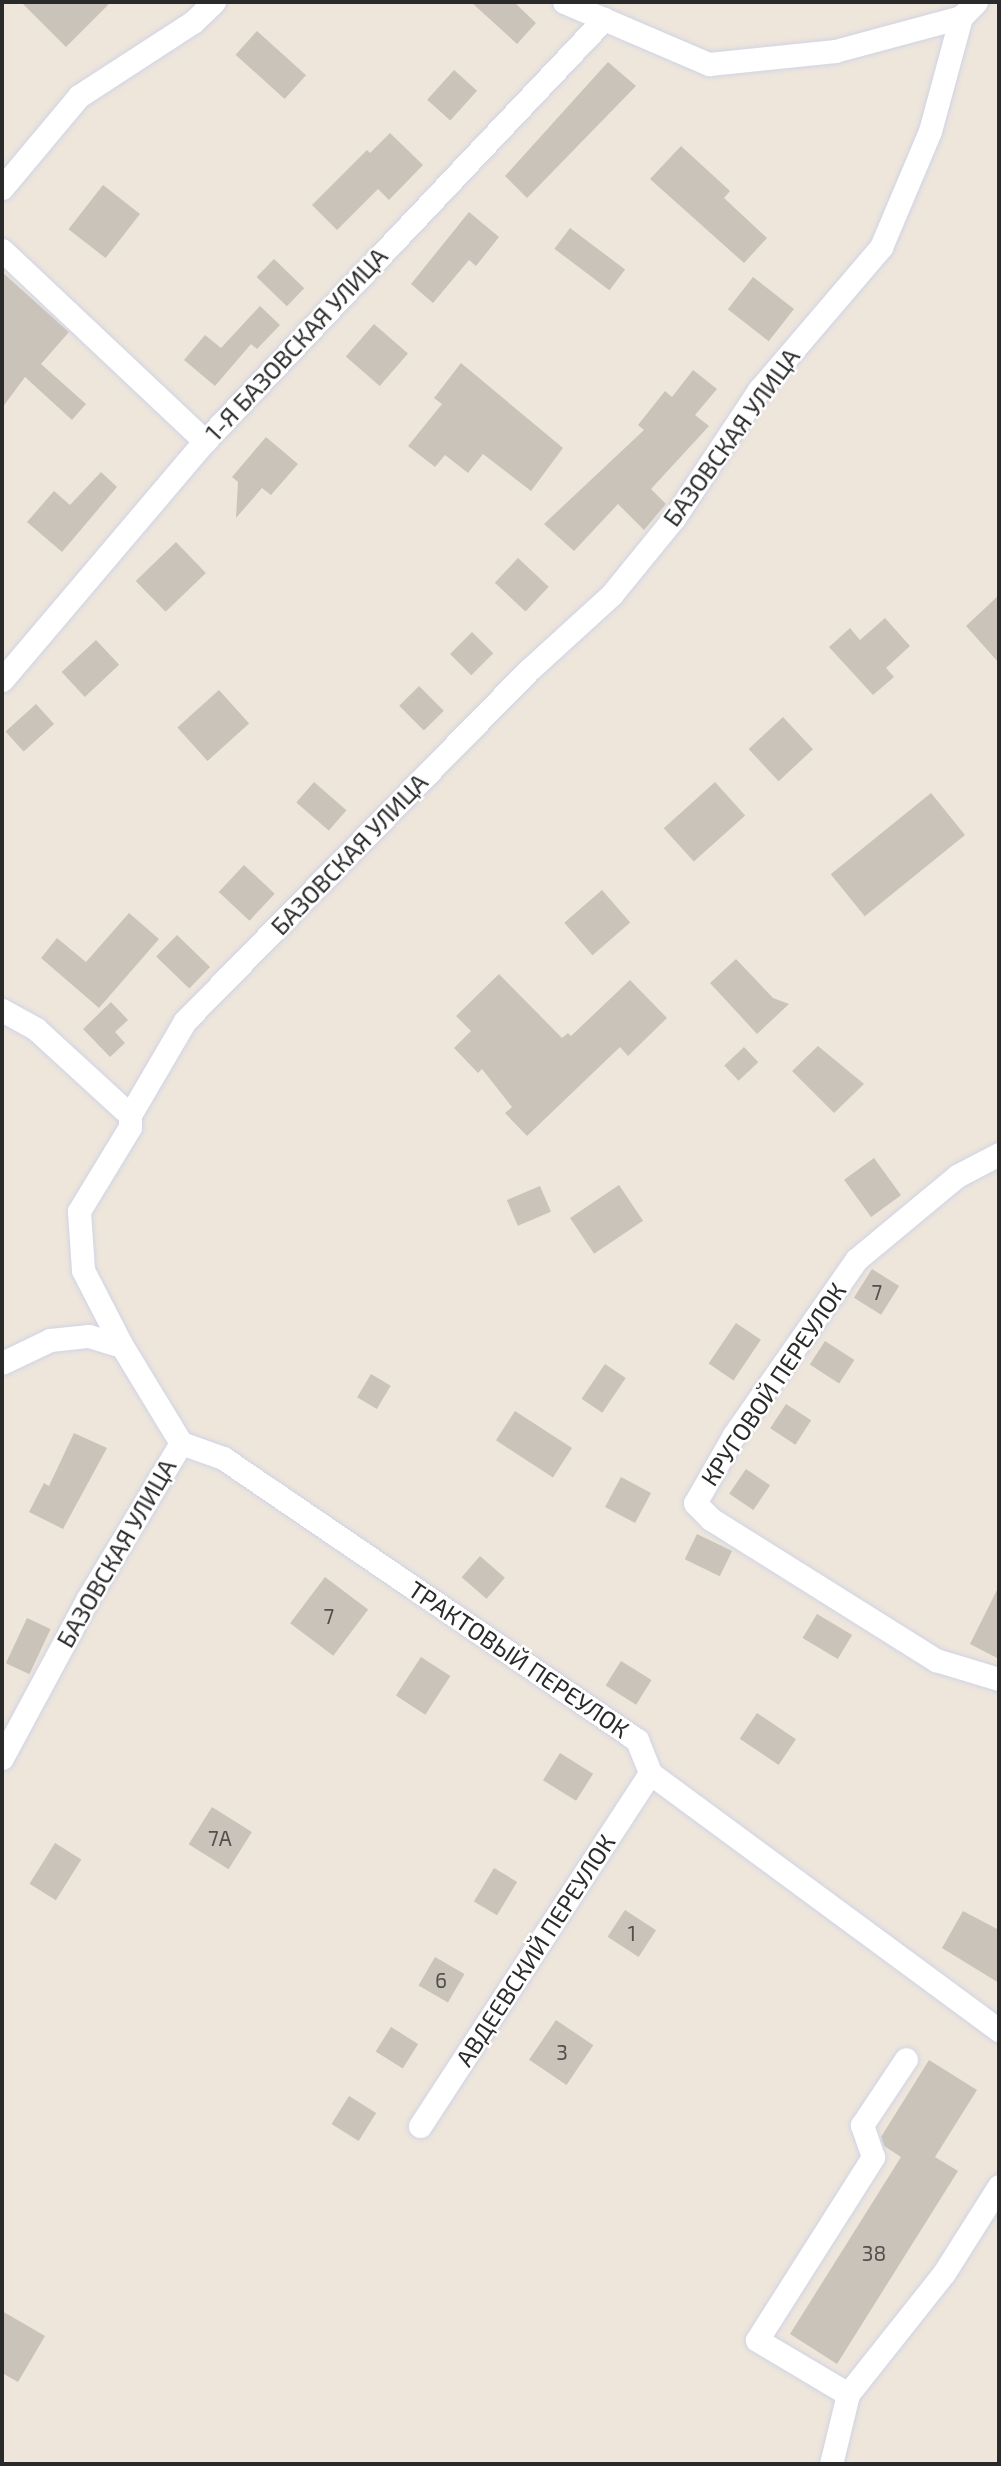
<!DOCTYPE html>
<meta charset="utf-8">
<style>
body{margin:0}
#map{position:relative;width:1001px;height:2466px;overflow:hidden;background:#eee6db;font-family:"Exo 2",sans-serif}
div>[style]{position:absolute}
.building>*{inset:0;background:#c9c3ba;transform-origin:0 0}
.roads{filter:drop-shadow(0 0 2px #d0d3e5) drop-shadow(0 0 2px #d0d3e5)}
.minor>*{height:23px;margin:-11.5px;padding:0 11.5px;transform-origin:11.5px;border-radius:11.5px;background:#fff}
span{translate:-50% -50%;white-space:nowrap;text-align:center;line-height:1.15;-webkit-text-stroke:5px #fff;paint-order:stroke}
.number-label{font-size:21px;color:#52504e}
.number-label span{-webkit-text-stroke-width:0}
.street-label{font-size:24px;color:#2a2a2a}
.frame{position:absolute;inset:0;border:4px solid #2a2a2a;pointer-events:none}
</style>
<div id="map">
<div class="building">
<i style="clip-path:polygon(21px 2px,111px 2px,66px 47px)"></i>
<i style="clip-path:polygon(471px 2px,514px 2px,536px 23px,517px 44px)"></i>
<i style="left:257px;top:31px;width:66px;height:32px;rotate:42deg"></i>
<i style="clip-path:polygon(608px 62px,636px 86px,527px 198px,505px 176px)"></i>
<i style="left:454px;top:70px;width:31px;height:40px;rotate:42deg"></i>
<i style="clip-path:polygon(390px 133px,423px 165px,389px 200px,378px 189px,337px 230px,312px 205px,367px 150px,370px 153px)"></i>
<i style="clip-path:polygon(681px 146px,730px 191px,724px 198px,767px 238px,744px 263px,650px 179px)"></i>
<i style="left:103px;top:185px;width:47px;height:56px;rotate:38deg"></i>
<i style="clip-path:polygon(469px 212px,499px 237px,476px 266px,469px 260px,433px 303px,411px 284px)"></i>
<i style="left:570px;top:228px;width:69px;height:26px;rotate:37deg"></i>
<i style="left:274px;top:259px;width:42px;height:25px;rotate:44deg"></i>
<i style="clip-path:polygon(2px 272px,69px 332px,41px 364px,86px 404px,72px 420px,25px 377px,2px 408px)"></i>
<i style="left:753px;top:277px;width:52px;height:41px;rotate:38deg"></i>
<i style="clip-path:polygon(260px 306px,280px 325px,257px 349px,251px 344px,215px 386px,184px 360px,205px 335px,221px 348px)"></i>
<i style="left:374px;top:324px;width:45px;height:43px;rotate:41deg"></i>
<i style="clip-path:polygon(461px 363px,563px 448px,531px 491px,483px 454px,468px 473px,445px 455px,435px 467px,408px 446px,442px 404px,434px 398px)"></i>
<i style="clip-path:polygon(693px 370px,717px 389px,695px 415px,709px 426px,651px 489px,666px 504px,644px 530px,618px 504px,574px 551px,544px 524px,644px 430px,638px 425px,665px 391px,672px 397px)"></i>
<i style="clip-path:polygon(266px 437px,298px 464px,271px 495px,262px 488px,236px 518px,238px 482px,232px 477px)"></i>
<i style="clip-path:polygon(101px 472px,117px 487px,62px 552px,27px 522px,54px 491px,70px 505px)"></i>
<i style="left:176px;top:542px;width:43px;height:56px;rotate:46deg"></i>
<i style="left:518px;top:558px;width:42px;height:34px;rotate:43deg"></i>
<i style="clip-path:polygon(999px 595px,999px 663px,966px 626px)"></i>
<i style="clip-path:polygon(885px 618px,910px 646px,886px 668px,894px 677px,873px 695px,829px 647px,850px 628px,860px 640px)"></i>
<i style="left:472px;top:632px;width:30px;height:31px;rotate:45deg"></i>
<i style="left:96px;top:640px;width:34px;height:47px;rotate:47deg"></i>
<i style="left:419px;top:686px;width:35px;height:28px;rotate:45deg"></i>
<i style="left:219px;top:690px;width:45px;height:56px;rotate:48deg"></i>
<i style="left:36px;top:704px;width:27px;height:41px;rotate:48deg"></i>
<i style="left:783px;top:717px;width:44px;height:47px;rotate:47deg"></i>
<i style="left:314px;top:782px;width:43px;height:27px;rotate:41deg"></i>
<i style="left:715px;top:782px;width:45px;height:69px;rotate:48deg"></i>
<i style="left:931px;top:793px;width:54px;height:129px;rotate:51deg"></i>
<i style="left:244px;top:865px;width:42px;height:37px;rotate:43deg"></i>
<i style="left:602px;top:890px;width:43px;height:50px;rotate:49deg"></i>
<i style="clip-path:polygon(129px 913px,159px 939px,99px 1008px,41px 958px,57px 938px,86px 962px)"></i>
<i style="left:177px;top:935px;width:46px;height:30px;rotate:44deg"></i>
<i style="clip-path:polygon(736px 959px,773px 998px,789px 1004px,757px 1034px,710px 983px)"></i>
<i style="clip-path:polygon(499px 974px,562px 1038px,568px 1033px,571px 1036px,630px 980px,667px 1018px,628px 1056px,620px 1047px,527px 1136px,505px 1113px,512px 1107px,482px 1069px,478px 1073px,454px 1048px,471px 1031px,456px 1016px)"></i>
<i style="clip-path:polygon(111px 1002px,128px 1020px,115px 1032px,125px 1043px,110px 1057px,83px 1029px)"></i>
<i style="clip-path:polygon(818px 1046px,864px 1084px,834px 1113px,792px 1071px)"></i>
<i style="left:744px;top:1047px;width:21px;height:27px;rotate:47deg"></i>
<i style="left:874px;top:1158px;width:46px;height:37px;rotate:54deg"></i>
<i style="left:619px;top:1185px;width:43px;height:59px;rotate:56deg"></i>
<i style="left:540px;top:1186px;width:28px;height:36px;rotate:67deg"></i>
<i style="left:872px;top:1269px;width:32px;height:34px;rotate:32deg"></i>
<i style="left:736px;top:1323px;width:30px;height:49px;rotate:34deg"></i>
<i style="left:825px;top:1341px;width:35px;height:28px;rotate:33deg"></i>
<i style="left:605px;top:1364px;width:25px;height:42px;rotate:34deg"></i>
<i style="left:371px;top:1374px;width:23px;height:27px;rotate:31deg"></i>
<i style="left:786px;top:1404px;width:30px;height:29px;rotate:33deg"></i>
<i style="left:515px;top:1411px;width:68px;height:35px;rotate:33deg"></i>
<i style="clip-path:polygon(74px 1433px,107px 1448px,63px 1529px,29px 1512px,44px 1483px,49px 1486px)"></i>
<i style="left:746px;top:1469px;width:29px;height:30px;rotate:34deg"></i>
<i style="left:621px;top:1477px;width:34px;height:34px;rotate:28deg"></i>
<i style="left:697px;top:1534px;width:39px;height:28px;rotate:26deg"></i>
<i style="left:480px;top:1556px;width:33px;height:28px;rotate:41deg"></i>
<i style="left:325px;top:1577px;width:54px;height:58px;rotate:37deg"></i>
<i style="clip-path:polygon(999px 1586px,999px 1659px,970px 1644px)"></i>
<i style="left:817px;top:1614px;width:41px;height:28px;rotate:31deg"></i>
<i style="left:27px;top:1618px;width:26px;height:50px;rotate:25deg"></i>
<i style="left:421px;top:1657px;width:35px;height:46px;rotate:33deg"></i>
<i style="left:621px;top:1661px;width:36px;height:29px;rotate:32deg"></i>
<i style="left:757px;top:1713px;width:47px;height:31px;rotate:34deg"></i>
<i style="left:560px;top:1753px;width:39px;height:32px;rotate:32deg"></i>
<i style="left:212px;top:1807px;width:47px;height:44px;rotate:32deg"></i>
<i style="left:55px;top:1843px;width:31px;height:48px;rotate:32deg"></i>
<i style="left:494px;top:1868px;width:27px;height:39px;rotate:31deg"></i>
<i style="left:625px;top:1910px;width:37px;height:32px;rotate:33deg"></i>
<i style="clip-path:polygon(963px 1911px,999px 1930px,999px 1983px,942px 1948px)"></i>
<i style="left:435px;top:1957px;width:34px;height:33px;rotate:30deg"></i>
<i style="left:556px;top:2020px;width:45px;height:48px;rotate:34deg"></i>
<i style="left:391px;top:2027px;width:32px;height:29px;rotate:32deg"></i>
<i style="clip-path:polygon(929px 2060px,977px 2090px,935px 2157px,958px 2171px,837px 2364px,790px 2334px,901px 2157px,884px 2146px,881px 2137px)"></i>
<i style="left:349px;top:2096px;width:32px;height:33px;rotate:32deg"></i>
<i style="clip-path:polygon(2px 2311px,45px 2336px,18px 2382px,2px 2373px)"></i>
</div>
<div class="roads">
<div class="minor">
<i style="left:564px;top:2px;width:158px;rotate:23.2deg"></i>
<i style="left:709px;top:64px;width:127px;rotate:-5.9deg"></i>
<i style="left:835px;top:51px;width:131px;rotate:-15.1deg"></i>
<i style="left:2px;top:188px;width:120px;rotate:-50.1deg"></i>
<i style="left:79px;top:96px;width:136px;rotate:-33deg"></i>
<i style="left:193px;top:22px;width:29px;rotate:-44deg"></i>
<i style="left:2px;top:250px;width:279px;rotate:43.3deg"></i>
<i style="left:2px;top:680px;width:314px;rotate:-49.7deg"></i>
<i style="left:205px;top:441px;width:581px;rotate:-46.6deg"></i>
<i style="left:2px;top:1010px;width:39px;rotate:29deg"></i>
<i style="left:36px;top:1029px;width:127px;rotate:42.5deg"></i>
<i style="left:999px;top:1154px;width:47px;rotate:152.4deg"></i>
<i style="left:957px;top:1176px;width:131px;rotate:140.3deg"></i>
<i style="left:856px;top:1260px;width:213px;rotate:124.9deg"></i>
<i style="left:734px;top:1435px;width:78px;rotate:119.8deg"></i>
<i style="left:695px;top:1503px;width:23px;rotate:45deg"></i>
<i style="left:711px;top:1519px;width:266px;rotate:32.1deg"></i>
<i style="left:936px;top:1660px;width:66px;rotate:16.8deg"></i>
<i style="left:2px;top:1363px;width:53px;rotate:-25.6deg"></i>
<i style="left:50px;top:1340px;width:39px;rotate:-6deg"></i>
<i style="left:89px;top:1336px;width:34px;rotate:17deg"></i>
<i style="left:181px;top:1443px;width:45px;rotate:19.7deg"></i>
<i style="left:223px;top:1458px;width:501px;rotate:34.26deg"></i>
<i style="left:637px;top:1740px;width:35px;rotate:68deg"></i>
<i style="left:650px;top:1773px;width:433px;rotate:36.4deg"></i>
<i style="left:2px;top:1758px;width:179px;rotate:-61.7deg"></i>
<i style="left:87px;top:1600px;width:183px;rotate:-59.1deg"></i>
<i style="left:181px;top:1443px;width:114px;rotate:-121.3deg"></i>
<i style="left:122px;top:1346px;width:85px;rotate:-117.2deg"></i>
<i style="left:83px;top:1270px;width:59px;rotate:-93.9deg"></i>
<i style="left:79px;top:1211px;width:98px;rotate:-58.7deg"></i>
<i style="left:130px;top:1127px;width:12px;rotate:-90deg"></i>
<i style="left:130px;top:1115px;width:109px;rotate:-59.7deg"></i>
<i style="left:185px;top:1021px;width:493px;rotate:-45.6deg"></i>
<i style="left:530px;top:669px;width:111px;rotate:-42.4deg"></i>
<i style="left:612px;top:594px;width:98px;rotate:-50.8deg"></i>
<i style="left:674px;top:518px;width:154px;rotate:-56.4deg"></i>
<i style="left:759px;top:390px;width:188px;rotate:-49.5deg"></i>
<i style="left:881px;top:247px;width:126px;rotate:-67.1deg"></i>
<i style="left:930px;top:131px;width:118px;rotate:-74.8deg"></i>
<i style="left:961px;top:17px;width:21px;rotate:-45deg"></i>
<i style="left:420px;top:2126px;width:421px;rotate:-56.9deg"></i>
<i style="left:848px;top:2394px;width:106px;rotate:-149.3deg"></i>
<i style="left:757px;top:2340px;width:217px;rotate:-57.6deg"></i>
<i style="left:873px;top:2157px;width:34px;rotate:-109deg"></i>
<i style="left:862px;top:2125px;width:79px;rotate:-56.3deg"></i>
<i style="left:831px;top:2464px;width:72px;rotate:-76.3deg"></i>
<i style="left:848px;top:2394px;width:154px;rotate:-51.6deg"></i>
<i style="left:944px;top:2273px;width:103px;rotate:-57.7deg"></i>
</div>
</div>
<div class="number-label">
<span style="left:877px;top:1292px">7</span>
<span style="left:329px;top:1616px">7</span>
<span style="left:220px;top:1838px">7А</span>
<span style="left:632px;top:1933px">1</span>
<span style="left:441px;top:1980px">6</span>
<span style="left:562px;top:2052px">3</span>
<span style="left:874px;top:2253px">38</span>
</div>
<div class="street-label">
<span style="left:296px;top:344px;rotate:-47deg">1-Я БАЗОВСКАЯ УЛИЦА</span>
<span style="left:731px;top:437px;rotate:-54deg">БАЗОВСКАЯ УЛИЦА</span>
<span style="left:349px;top:854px;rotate:-46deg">БАЗОВСКАЯ УЛИЦА</span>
<span style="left:773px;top:1384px;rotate:-56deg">КРУГОВОЙ ПЕРЕУЛОК</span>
<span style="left:116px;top:1553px;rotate:-60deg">БАЗОВСКАЯ УЛИЦА</span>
<span style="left:519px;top:1659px;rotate:34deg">ТРАКТОВЫЙ ПЕРЕУЛОК</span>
<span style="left:535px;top:1950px;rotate:-57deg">АВДЕЕВСКИЙ ПЕРЕУЛОК</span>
</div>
<div class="frame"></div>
</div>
